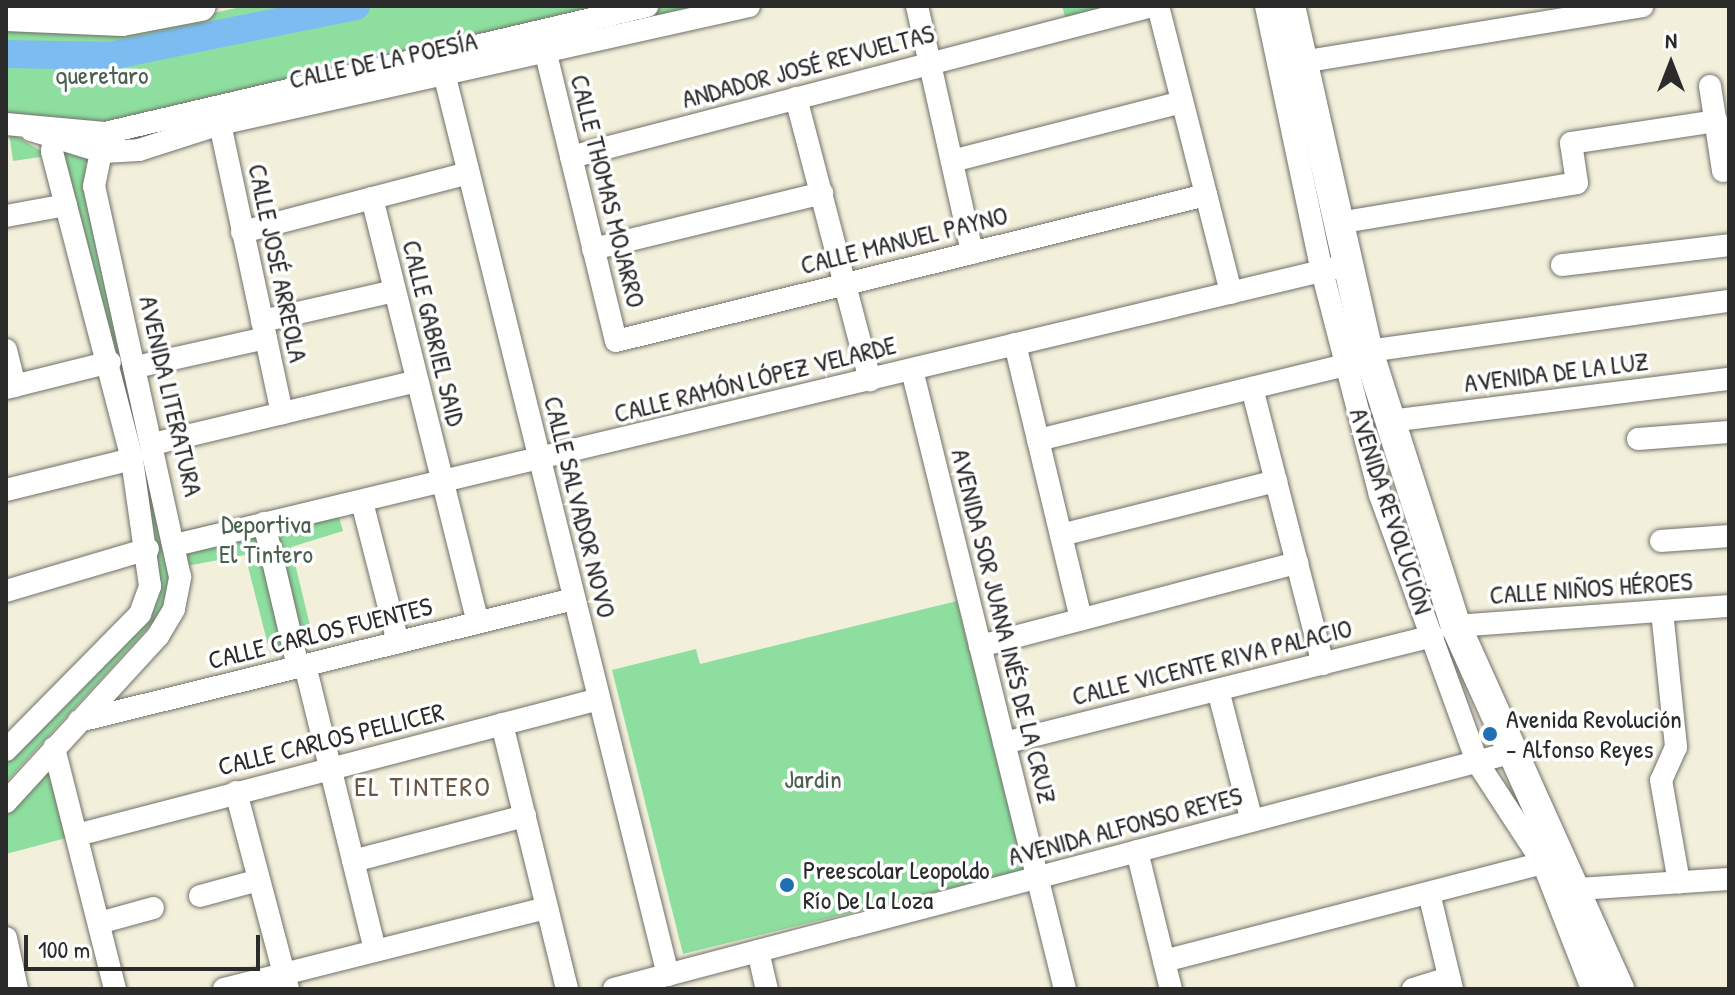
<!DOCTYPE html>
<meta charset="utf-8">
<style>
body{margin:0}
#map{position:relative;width:1735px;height:995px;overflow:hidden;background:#f2efdb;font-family:"Patrick Hand",sans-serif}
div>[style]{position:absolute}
.green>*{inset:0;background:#8edf9f}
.river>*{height:28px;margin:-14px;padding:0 14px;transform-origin:14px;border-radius:14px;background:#7dbcf1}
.roads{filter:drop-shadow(0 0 2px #717069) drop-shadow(0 0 2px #717069)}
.minor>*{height:22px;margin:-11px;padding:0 11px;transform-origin:11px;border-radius:11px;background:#fff}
.major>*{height:30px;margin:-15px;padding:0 15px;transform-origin:15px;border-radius:15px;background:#fff}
.dots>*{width:22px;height:22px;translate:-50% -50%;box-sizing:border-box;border:4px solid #fff;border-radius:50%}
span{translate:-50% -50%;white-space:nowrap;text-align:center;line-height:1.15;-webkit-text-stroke:7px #fff;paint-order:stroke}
.street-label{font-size:26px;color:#2b2b2b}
.park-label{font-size:26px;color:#49614e}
.poi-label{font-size:26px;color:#2b2b2b}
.left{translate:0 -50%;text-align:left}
.neighbourhood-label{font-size:28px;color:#6b5644;letter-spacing:2px}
.frame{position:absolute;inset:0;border:8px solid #2b2b2b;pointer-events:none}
.north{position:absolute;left:1631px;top:24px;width:80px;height:80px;-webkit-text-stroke:6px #fff;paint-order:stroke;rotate:0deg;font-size:22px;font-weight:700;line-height:32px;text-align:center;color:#2b2b2b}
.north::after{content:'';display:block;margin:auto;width:28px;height:36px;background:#2b2b2b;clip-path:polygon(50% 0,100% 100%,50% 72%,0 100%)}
.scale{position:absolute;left:24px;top:935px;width:236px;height:36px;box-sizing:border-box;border:4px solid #2b2b2b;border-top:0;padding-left:10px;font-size:24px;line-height:28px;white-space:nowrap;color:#2b2b2b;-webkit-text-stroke:6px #fff;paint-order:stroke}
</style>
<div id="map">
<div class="green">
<i style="clip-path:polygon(245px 6px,649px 6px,105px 133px,6px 114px,6px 8px,169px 23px)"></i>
<i style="clip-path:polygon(668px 6px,727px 6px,128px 144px,85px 164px,173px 533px,333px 496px,343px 531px,291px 547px,314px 642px,270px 653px,245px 555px,176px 568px,164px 611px,6px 782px,6px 752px,152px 600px,54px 155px,13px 161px,9px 132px,43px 152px)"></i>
<i style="clip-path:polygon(1062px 6px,1107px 6px,1110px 17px,1068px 28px)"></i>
<i style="clip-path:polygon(957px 601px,1024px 870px,683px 954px,612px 670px,696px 649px,700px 664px)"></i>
<i style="clip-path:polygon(51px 761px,70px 837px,6px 854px,6px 808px)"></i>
</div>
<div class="river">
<i style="left:6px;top:54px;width:104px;rotate:1.1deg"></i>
<i style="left:110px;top:56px;width:251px;rotate:-11.5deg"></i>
</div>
<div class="roads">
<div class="minor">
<i style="left:917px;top:6px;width:253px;rotate:77.4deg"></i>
<i style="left:1158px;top:6px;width:296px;rotate:75.7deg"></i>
<i style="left:1266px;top:6px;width:271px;rotate:78.1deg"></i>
<i style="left:1322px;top:271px;width:231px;rotate:75.5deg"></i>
<i style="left:1380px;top:495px;width:284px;rotate:70deg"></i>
<i style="left:1477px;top:762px;width:121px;rotate:56.8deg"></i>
<i style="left:1543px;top:863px;width:135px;rotate:68.7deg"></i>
<i style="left:439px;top:53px;width:950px;rotate:76.05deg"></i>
<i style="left:546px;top:54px;width:295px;rotate:76.3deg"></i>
<i style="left:616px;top:341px;width:608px;rotate:-13.9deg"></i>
<i style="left:1301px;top:62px;width:346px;rotate:-9.3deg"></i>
<i style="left:1710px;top:86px;width:86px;rotate:81.3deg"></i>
<i style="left:796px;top:98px;width:292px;rotate:75.3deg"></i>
<i style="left:6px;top:124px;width:99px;rotate:5.2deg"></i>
<i style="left:105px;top:133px;width:557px;rotate:-13.19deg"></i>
<i style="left:220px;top:124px;width:296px;rotate:77.9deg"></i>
<i style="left:31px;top:130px;width:75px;rotate:17deg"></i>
<i style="left:103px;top:152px;width:36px;rotate:-3deg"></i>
<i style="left:139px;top:150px;width:85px;rotate:-17.8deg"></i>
<i style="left:220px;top:124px;width:542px;rotate:-12.57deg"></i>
<i style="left:571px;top:157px;width:600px;rotate:-14.57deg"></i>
<i style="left:952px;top:161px;width:237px;rotate:-14.4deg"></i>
<i style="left:372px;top:198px;width:437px;rotate:76deg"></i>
<i style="left:6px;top:216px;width:61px;rotate:-10.4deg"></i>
<i style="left:1338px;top:223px;width:242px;rotate:-9.5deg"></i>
<i style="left:1577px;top:183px;width:40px;rotate:-98.5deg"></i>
<i style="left:1571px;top:143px;width:147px;rotate:-8.6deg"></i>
<i style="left:242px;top:232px;width:234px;rotate:-14.6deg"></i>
<i style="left:593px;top:249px;width:236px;rotate:-13.7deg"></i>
<i style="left:1562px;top:265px;width:168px;rotate:-6.8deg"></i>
<i style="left:262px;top:321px;width:135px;rotate:-12.8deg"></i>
<i style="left:1015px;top:344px;width:283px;rotate:76.5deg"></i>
<i style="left:6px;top:350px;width:37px;rotate:76deg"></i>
<i style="left:1368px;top:351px;width:364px;rotate:-7.9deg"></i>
<i style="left:136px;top:367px;width:133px;rotate:-12.6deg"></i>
<i style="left:912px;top:370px;width:638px;rotate:76.12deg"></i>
<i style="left:6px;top:388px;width:107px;rotate:-14deg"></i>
<i style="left:1252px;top:388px;width:285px;rotate:75.6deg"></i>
<i style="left:1390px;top:421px;width:342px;rotate:-7.1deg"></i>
<i style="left:1638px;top:439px;width:91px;rotate:-4.4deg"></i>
<i style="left:1038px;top:440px;width:316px;rotate:-13.7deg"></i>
<i style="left:153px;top:444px;width:271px;rotate:-13.4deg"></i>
<i style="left:6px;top:490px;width:130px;rotate:-13.8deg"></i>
<i style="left:362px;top:502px;width:145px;rotate:75.6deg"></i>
<i style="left:264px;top:523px;width:148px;rotate:76.7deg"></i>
<i style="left:1061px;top:535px;width:222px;rotate:-14.1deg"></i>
<i style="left:1661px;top:541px;width:68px;rotate:-4.2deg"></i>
<i style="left:175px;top:545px;width:1205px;rotate:-13.44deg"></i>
<i style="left:6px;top:591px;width:148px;rotate:-16.5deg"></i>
<i style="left:1662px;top:611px;width:137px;rotate:84.1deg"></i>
<i style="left:1676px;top:747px;width:36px;rotate:114deg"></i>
<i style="left:1661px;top:780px;width:104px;rotate:80deg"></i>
<i style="left:1456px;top:626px;width:274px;rotate:-4.2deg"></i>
<i style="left:980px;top:646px;width:328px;rotate:-14.7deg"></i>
<i style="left:305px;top:665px;width:294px;rotate:76.2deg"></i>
<i style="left:1218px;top:690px;width:135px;rotate:75.5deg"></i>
<i style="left:79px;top:721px;width:510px;rotate:-13.85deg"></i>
<i style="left:502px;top:724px;width:273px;rotate:76.2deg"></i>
<i style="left:1004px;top:743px;width:442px;rotate:-14deg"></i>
<i style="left:54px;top:748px;width:249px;rotate:75.8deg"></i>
<i style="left:6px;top:750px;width:191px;rotate:-45.4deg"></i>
<i style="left:140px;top:614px;width:30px;rotate:-70deg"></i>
<i style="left:150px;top:586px;width:128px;rotate:-98.1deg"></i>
<i style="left:132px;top:459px;width:318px;rotate:-104.6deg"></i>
<i style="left:52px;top:151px;width:18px;rotate:-81deg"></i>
<i style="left:236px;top:792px;width:204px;rotate:75.2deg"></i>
<i style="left:6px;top:802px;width:225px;rotate:-47.5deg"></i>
<i style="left:158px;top:636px;width:31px;rotate:-59deg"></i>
<i style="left:174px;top:609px;width:33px;rotate:-79deg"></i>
<i style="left:180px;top:577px;width:400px;rotate:-102.4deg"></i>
<i style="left:94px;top:186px;width:54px;rotate:-78.3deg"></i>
<i style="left:77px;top:835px;width:539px;rotate:-14.6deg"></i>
<i style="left:1137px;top:851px;width:142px;rotate:76.2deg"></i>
<i style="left:353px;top:861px;width:178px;rotate:-14.7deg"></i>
<i style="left:1578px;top:889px;width:151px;rotate:-3.8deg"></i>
<i style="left:1429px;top:893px;width:99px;rotate:76.5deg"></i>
<i style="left:200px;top:896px;width:61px;rotate:-15.2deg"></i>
<i style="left:99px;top:923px;width:56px;rotate:-15.5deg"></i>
<i style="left:6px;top:938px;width:52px;rotate:77.8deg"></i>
<i style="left:758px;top:951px;width:39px;rotate:77deg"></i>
<i style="left:1164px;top:961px;width:391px;rotate:-14.5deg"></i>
<i style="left:224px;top:989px;width:333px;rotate:-14.1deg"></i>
<i style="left:614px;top:989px;width:927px;rotate:-14.76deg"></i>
<i style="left:1413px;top:989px;width:38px;rotate:-17deg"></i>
</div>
<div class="major">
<i style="left:1290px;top:6px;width:354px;rotate:77.3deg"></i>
<i style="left:1368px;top:351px;width:289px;rotate:72.3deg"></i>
<i style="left:1456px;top:626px;width:398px;rotate:65.8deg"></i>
<i style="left:6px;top:16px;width:116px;rotate:2.5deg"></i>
<i style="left:122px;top:21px;width:80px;rotate:-10.8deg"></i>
</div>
</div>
<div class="dots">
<i style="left:1490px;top:734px;background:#1f6fb2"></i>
<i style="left:787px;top:885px;background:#1f6fb2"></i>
</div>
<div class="street-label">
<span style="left:383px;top:60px;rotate:-12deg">CALLE DE LA POESÍA</span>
<span style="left:808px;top:66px;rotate:-15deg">ANDADOR JOSÉ REVUELTAS</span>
<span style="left:608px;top:191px;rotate:76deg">CALLE THOMAS MOJARRO</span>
<span style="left:904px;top:240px;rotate:-14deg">CALLE MANUEL PAYNO</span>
<span style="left:278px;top:263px;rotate:78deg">CALLE JOSÉ ARREOLA</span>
<span style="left:434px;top:333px;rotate:76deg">CALLE GABRIEL SAID</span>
<span style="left:1556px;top:372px;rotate:-7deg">AVENIDA DE LA LUZ</span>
<span style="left:755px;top:379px;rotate:-14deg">CALLE RAMÓN LÓPEZ VELARDE</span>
<span style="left:171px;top:396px;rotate:77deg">AVENIDA LITERATURA</span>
<span style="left:580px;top:507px;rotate:76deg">CALLE SALVADOR NOVO</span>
<span style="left:1391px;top:511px;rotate:72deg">AVENIDA REVOLUCIÓN</span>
<span style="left:1591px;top:588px;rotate:-4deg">CALLE NIÑOS HÉROES</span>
<span style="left:1004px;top:626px;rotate:76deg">AVENIDA SOR JUANA INÉS DE LA CRUZ</span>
<span style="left:320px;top:633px;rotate:-14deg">CALLE CARLOS FUENTES</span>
<span style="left:1212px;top:662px;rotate:-14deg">CALLE VICENTE RIVA PALACIO</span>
<span style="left:331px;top:739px;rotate:-14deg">CALLE CARLOS PELLICER</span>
<span style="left:1125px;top:826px;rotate:-15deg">AVENIDA ALFONSO REYES</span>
</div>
<div class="park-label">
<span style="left:102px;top:75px">queretaro</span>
<span style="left:266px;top:539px">Deportiva<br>El Tintero</span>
<span style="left:813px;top:779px">Jardin</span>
</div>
<div class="poi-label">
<span class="left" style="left:1506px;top:734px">Avenida Revolución<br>- Alfonso Reyes</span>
<span class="left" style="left:803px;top:885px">Preescolar Leopoldo<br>Río De La Loza</span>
</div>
<div class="neighbourhood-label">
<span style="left:423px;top:786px">EL TINTERO</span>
</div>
<div class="frame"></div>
<div class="north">N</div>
<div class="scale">100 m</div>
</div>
